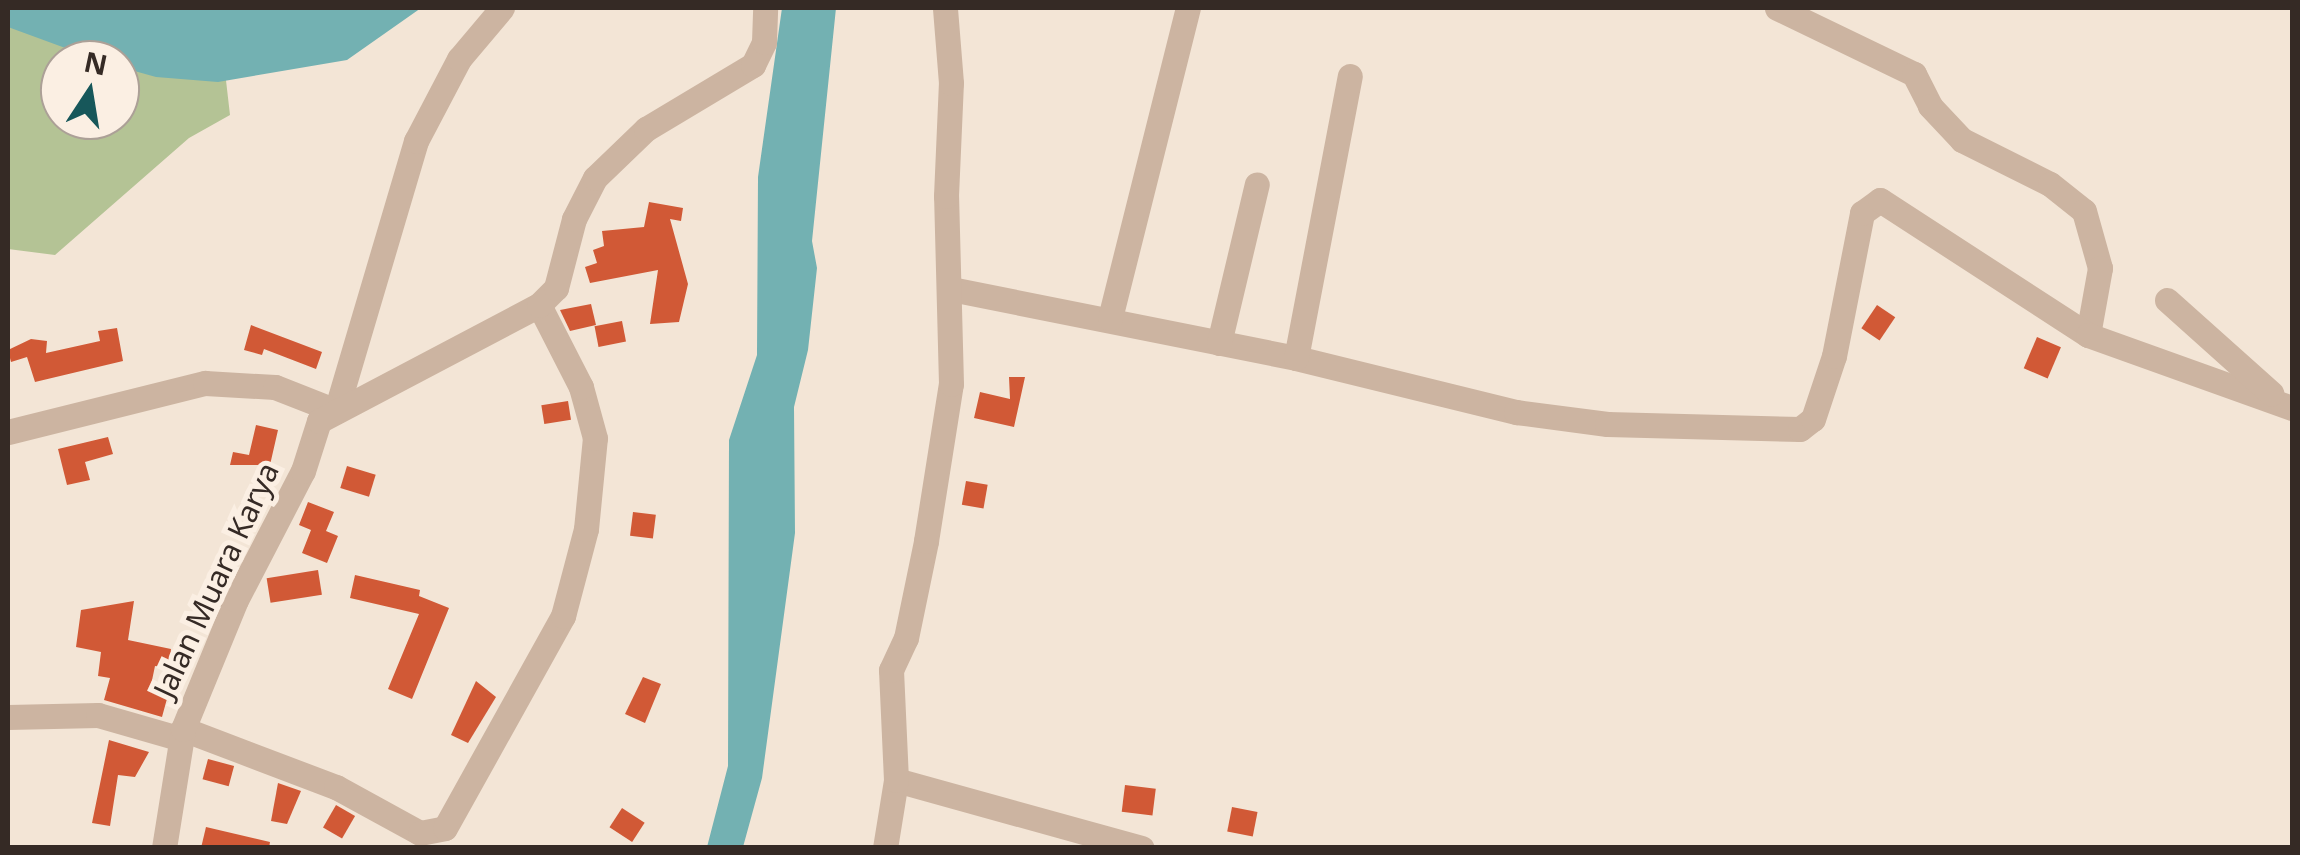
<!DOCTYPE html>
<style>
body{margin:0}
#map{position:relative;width:2300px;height:855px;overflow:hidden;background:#f3e5d6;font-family:"Noto Sans",sans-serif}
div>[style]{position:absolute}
.green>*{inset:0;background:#b4c395}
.water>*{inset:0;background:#73b1b2}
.building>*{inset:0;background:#d15936;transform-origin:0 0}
.minor>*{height:25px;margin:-12.5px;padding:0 12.5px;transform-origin:12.5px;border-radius:12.5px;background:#ccb4a1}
span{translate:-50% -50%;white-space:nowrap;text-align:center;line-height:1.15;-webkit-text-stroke:10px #fbefe3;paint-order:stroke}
.street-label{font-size:30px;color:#352a25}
.frame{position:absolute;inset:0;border:10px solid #352a25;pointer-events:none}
.north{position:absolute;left:40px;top:40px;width:100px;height:100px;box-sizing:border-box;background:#fbefe3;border:2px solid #aca097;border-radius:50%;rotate:12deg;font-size:28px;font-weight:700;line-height:40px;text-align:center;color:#352a25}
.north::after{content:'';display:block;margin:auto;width:35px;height:45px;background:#17575a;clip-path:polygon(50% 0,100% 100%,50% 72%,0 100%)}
</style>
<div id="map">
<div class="green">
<i style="clip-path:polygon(evenodd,8px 12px,224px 63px,230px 115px,189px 138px,55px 255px,8px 249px,8px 12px,60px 60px,120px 60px,120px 120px,60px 120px,60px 60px)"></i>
</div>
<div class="water">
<i style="clip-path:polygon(8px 8px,421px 8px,347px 60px,218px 82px,156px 77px,120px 67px,120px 60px,98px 60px,8px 27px)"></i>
<i style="clip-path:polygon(782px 8px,836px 8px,812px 241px,817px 268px,808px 350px,794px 407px,795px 533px,762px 778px,743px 847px,707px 847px,728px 766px,729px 440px,757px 355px,758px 177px)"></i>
</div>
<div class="building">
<i style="clip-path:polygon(649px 202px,683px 208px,681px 221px,670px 219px,688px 284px,679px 322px,650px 324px,658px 270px,590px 283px,585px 267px,597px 263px,593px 250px,604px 246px,602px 231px,644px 227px)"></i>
<i style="clip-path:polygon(591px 304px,596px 325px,570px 331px,560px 310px)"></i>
<i style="left:1877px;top:305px;width:22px;height:28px;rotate:34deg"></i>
<i style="left:622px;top:321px;width:21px;height:28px;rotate:79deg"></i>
<i style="clip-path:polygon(251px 325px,322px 352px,316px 369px,264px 349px,262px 355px,244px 350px)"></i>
<i style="clip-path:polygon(117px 328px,123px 361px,35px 382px,27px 357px,11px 362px,8px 350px,31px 339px,47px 341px,46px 353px,100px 341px,98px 331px)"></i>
<i style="left:2037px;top:337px;width:26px;height:34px;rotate:23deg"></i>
<i style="clip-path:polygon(1009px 377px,1025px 377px,1014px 427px,974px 418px,980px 392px,1010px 399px)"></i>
<i style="left:568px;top:401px;width:19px;height:27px;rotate:81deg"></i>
<i style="clip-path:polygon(256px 425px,278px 430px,270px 465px,230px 465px,233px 452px,249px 455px)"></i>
<i style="clip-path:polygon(108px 437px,113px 454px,85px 462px,90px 480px,67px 485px,58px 449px)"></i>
<i style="left:347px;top:466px;width:30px;height:23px;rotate:17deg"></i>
<i style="left:966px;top:481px;width:22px;height:24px;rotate:10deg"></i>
<i style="clip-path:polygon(308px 502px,334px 512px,326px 531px,338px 536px,327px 563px,302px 553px,311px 530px,299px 525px)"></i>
<i style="left:633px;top:512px;width:23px;height:24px;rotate:7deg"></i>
<i style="left:318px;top:570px;width:25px;height:52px;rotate:81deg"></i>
<i style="clip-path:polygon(355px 575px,420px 590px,419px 596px,449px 608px,412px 699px,388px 689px,419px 614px,350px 598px)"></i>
<i style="clip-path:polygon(134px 601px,128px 640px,171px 649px,169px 668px,155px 666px,150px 690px,168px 695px,162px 717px,104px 700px,110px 678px,98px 676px,101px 652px,76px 647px,81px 610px)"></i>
<i style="clip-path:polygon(643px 677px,661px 684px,645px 723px,625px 714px)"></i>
<i style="clip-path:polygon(476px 681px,496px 697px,468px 743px,451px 735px)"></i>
<i style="clip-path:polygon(109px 740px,149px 752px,135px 777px,118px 775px,110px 826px,92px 823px)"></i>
<i style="left:208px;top:759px;width:27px;height:21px;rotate:15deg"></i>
<i style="clip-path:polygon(278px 783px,301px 791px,287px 824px,271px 821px)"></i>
<i style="left:1125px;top:785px;width:31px;height:27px;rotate:7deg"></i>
<i style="left:336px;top:805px;width:22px;height:26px;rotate:30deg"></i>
<i style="left:1232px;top:807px;width:26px;height:25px;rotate:11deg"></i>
<i style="left:622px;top:808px;width:27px;height:23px;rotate:33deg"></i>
<i style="clip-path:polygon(206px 827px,270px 842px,269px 848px,201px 848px)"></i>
</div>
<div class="minor">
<i style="left:1777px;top:8px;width:152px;rotate:25.7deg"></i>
<i style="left:1914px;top:74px;width:36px;rotate:63deg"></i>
<i style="left:1930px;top:106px;width:47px;rotate:46.7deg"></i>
<i style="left:1962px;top:140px;width:98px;rotate:26.6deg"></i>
<i style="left:2050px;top:184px;width:43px;rotate:38.5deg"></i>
<i style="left:2084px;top:211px;width:59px;rotate:74.3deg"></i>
<i style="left:2100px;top:268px;width:68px;rotate:100.2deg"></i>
<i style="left:951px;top:289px;width:352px;rotate:11.3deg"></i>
<i style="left:1296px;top:358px;width:227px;rotate:13.8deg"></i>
<i style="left:1516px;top:412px;width:92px;rotate:7.5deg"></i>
<i style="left:1607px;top:424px;width:193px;rotate:1.5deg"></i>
<i style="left:1800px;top:429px;width:16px;rotate:-38deg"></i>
<i style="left:1813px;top:419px;width:66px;rotate:-71.6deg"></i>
<i style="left:1834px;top:356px;width:146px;rotate:-78.9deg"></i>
<i style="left:1862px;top:213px;width:22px;rotate:-36deg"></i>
<i style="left:1880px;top:200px;width:248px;rotate:33deg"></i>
<i style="left:2088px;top:335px;width:217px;rotate:19.7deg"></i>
<i style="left:2167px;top:300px;width:140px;rotate:41.8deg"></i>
<i style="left:1110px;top:318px;width:320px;rotate:-75.9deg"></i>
<i style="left:1219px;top:343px;width:163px;rotate:-76.6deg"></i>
<i style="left:1296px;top:358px;width:287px;rotate:-79.2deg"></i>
<i style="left:336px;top:411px;width:282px;rotate:-73.5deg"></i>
<i style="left:416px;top:141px;width:93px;rotate:-62.3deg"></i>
<i style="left:459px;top:59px;width:67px;rotate:-49.9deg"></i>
<i style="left:8px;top:432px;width:203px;rotate:-14deg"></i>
<i style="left:205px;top:383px;width:70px;rotate:3.3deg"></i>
<i style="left:275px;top:387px;width:66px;rotate:21.5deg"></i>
<i style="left:8px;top:717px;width:90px;rotate:-1.3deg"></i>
<i style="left:98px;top:715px;width:86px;rotate:16.1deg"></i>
<i style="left:183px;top:729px;width:164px;rotate:20.8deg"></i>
<i style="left:336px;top:787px;width:96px;rotate:28.7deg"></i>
<i style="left:420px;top:833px;width:25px;rotate:-11deg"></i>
<i style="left:445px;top:828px;width:243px;rotate:-60.9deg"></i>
<i style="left:563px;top:616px;width:90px;rotate:-75.2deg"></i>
<i style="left:586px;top:529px;width:91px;rotate:-84.4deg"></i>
<i style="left:595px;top:438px;width:53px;rotate:-105.4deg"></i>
<i style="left:581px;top:387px;width:92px;rotate:-117.1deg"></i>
<i style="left:896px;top:780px;width:255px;rotate:15.5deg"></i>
<i style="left:164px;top:848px;width:121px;rotate:-80.9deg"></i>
<i style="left:183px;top:729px;width:139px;rotate:-67.7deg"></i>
<i style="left:236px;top:600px;width:145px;rotate:-62.6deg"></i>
<i style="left:303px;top:471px;width:52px;rotate:-72.3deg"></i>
<i style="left:319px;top:421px;width:249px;rotate:-27.8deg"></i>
<i style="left:539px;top:305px;width:24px;rotate:-45deg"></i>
<i style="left:556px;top:288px;width:71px;rotate:-75.4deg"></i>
<i style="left:574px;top:219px;width:46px;rotate:-62.9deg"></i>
<i style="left:595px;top:178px;width:71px;rotate:-43.9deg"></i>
<i style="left:646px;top:129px;width:125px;rotate:-30.9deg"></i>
<i style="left:753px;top:65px;width:25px;rotate:-64deg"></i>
<i style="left:764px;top:42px;width:34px;rotate:-88deg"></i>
<i style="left:885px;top:848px;width:69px;rotate:-80.8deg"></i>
<i style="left:896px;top:780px;width:110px;rotate:-92.6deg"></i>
<i style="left:891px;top:670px;width:35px;rotate:-65deg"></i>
<i style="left:906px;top:638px;width:99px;rotate:-78.3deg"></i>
<i style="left:926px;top:541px;width:159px;rotate:-81deg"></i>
<i style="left:951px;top:384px;width:188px;rotate:-91.5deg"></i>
<i style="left:946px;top:196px;width:113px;rotate:-87.5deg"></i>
<i style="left:951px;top:83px;width:75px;rotate:-94.6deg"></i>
</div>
<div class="street-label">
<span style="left:216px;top:580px;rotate:-65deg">Jalan Muara Karya</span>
</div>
<div class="frame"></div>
<div class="north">N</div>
</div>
